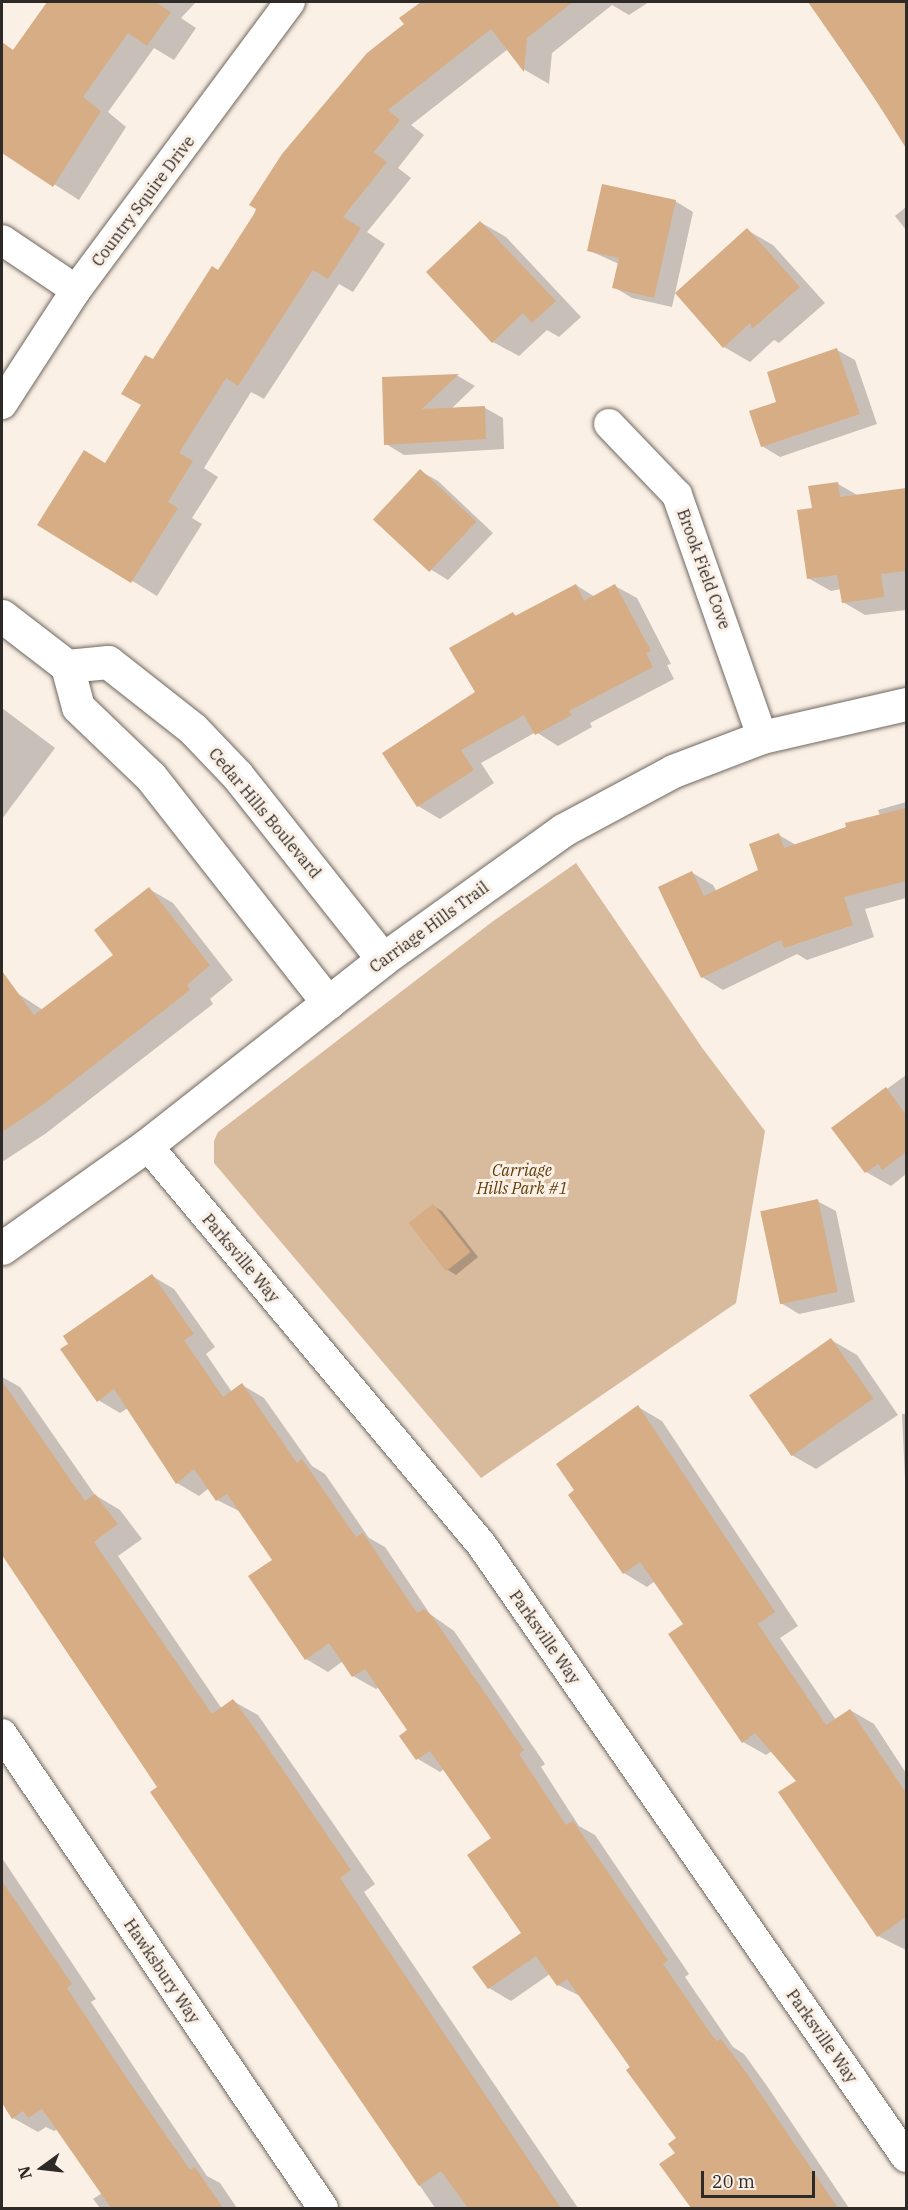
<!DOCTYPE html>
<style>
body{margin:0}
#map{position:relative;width:908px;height:2210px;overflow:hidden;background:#faf0e6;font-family:"IBM Plex Serif",serif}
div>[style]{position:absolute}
.green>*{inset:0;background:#d8ba9d}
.shadow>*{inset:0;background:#0003}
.building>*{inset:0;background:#d6ad85;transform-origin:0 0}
.roads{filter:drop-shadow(0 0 2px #70675e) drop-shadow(0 0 2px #70675e)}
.street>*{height:30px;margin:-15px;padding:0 15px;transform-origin:15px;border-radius:15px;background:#fff}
.secondary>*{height:33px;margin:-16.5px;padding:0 16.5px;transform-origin:16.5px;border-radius:16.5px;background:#fff}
span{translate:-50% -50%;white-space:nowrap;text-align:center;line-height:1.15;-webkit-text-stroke:6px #faf0e6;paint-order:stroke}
.street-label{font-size:16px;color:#2e2a27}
.park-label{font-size:16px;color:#633b09;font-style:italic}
.frame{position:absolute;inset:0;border:3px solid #2e2a27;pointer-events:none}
.north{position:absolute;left:12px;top:2138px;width:60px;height:60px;-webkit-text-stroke:4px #faf0e6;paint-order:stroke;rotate:255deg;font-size:16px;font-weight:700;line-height:24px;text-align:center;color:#2e2a27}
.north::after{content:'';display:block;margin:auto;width:21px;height:27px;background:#2e2a27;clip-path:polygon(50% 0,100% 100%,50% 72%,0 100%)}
.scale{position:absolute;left:701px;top:2171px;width:114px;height:27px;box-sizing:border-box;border:3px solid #2e2a27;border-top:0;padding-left:8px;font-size:18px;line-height:21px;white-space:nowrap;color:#2e2a27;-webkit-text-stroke:4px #faf0e6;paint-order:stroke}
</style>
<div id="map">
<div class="green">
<i style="clip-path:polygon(576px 863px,703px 1049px,765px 1131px,736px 1303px,481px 1478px,214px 1163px,214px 1141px,218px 1132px,492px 922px)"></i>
</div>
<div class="shadow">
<i style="clip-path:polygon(49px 2px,196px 2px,181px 18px,196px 28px,174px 60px,154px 48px,108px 112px,126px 127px,79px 200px,2px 151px,2px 49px,4px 45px,14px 52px)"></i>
<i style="clip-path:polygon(423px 2px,649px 2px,629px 15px,612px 5px,552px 53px,549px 84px,525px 70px,508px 49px,411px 125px,424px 135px,398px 168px,411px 178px,367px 232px,385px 244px,353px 292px,339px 284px,264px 399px,251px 392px,204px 468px,218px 477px,192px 518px,202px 524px,157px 596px,39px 524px,106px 464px,143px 405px,153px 361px,406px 24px,401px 18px)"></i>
<i style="clip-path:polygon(809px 2px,906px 2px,906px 145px)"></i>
<i style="clip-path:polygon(675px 201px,693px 212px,672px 307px,632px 298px,614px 287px,619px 264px,588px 250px)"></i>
<i style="clip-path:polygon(906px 207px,906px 230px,895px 216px)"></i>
<i style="clip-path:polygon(480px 222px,506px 237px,581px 317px,559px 337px,547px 330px,519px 356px,493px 342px)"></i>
<i style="clip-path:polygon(747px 230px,773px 245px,825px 303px,779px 343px,774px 340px,750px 362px,724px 347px)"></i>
<i style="clip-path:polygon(837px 350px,855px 360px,877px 424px,780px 457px,762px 446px,778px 403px)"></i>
<i style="clip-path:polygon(458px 376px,475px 386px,451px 409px,485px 408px,503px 418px,504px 449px,404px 455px,386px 444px,383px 379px)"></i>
<i style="clip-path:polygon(420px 471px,438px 481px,493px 533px,448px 580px,430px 569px)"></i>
<i style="clip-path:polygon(838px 484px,859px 496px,906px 489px,906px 610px,865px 615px,843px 602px,841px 589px,831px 591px,808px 578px,813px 509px)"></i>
<i style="clip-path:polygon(576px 585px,595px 597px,615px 586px,637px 598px,671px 664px,667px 665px,674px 679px,590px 723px,592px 727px,558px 746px,536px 732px,481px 763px,494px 783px,440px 819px,418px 806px,384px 753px,477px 693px,513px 614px,517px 616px)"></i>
<i style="clip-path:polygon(2px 708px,55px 748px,2px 819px)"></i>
<i style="clip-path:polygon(906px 802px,906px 898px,865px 909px,874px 937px,807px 960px,797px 954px,723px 990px,702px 977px,691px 872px,713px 885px,717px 892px,760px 871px,779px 835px,796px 845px,880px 816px,878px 810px)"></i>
<i style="clip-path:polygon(149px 889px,173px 903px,233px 980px,210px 999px,213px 1004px,45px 1134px,2px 1162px,2px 997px,7px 1000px,17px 993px,43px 1010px,115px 955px)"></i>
<i style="clip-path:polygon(906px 1075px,906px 1174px,891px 1186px,866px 1172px,834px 1128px)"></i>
<i style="clip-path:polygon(817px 1201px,836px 1211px,855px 1302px,799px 1314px,781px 1303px)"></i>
<i style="clip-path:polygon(433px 1206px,442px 1211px,478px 1257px,456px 1275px,448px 1270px)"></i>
<i style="clip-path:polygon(152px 1276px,174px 1289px,215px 1347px,206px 1354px,232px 1392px,242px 1385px,264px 1398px,312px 1466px,325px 1474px,369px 1538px,385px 1547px,430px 1614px,454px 1631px,545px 1764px,541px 1767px,579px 1826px,595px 1835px,689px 1974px,685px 1977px,733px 2047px,744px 2054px,767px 2086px,849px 2208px,692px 2208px,661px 2165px,677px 2154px,678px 2138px,582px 1997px,558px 1985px,550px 1974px,511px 2001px,489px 1988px,523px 1933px,493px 1839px,444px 1769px,440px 1772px,418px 1759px,401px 1736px,410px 1730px,379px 1687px,376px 1689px,353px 1676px,343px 1661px,328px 1672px,306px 1659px,275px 1560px,241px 1512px,217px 1500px,209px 1488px,199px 1496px,177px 1483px,128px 1408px,120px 1413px,98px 1400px)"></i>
<i style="clip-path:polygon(831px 1340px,857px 1355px,898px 1415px,816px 1469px,790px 1454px)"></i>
<i style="clip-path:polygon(2px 1377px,20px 1387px,95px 1495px,120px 1510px,142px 1539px,118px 1556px,222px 1709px,233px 1701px,258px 1715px,375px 1884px,364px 1892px,578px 2208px,435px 2208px,152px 1792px,159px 1787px,2px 1553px)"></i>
<i style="clip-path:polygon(638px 1407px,662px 1421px,798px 1626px,780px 1638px,836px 1720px,850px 1710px,874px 1724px,906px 1773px,906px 1950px,878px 1936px,798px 1782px,772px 1751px,766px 1755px,743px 1742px,685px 1624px,655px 1581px,647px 1587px,624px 1573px,576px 1490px)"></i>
<i style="clip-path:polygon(902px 1414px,906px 1414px,906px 1502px,906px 1501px)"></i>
<i style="clip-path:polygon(2px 1858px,96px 1999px,91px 2002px,155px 2099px,207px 2176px,220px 2183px,237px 2208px,100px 2208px,93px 2199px,102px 2193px,58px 2129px,54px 2131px,46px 2127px,38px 2132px,13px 2118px,2px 2100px)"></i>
</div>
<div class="building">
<i style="clip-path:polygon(47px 2px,155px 2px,171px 12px,147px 46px,128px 33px,83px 97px,101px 111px,53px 187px,2px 153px,2px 42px,13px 50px)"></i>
<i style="clip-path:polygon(421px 2px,573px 2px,527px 38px,524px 72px,491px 29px,388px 110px,400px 120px,374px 152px,387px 162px,343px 217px,361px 228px,328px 279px,313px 270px,238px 386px,226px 378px,179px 453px,193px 461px,168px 502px,178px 508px,131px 583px,37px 525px,84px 450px,105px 463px,141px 405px,121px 394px,145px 355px,153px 359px,212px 266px,218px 270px,254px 214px,256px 209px,249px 205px,282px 154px,367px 53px,404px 24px,399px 18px)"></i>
<i style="clip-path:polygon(808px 2px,906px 2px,906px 148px,870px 91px)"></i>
<i style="clip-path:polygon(602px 184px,676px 200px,654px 298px,612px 288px,619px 258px,587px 251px)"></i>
<i style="clip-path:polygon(480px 221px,556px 301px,532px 323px,523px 313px,492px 343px,426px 272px)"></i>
<i style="clip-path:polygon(747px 228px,800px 287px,752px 329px,750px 323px,723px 348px,675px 293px)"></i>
<i style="clip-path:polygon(837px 348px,860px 414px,761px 447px,749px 411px,776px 402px,767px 372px)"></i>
<i style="clip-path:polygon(459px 374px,422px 409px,485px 406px,486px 439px,384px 445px,382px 377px)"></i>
<i style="left:420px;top:469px;width:77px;height:69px;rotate:43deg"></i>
<i style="clip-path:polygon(838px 482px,840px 497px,906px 488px,906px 571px,881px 574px,884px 597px,842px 603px,837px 575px,807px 579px,797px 510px,812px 508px,808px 486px)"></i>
<i style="clip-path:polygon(576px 584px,584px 601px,615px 584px,651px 651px,646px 653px,653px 667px,569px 711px,572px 715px,535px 735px,524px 715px,461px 750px,474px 770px,417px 807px,382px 753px,475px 692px,449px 648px,513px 612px,515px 616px)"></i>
<i style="clip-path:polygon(906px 808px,906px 881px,844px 897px,853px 925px,784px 948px,781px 940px,701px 978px,658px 887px,692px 871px,704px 896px,758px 870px,749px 844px,779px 833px,784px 848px,846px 827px,845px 823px)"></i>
<i style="clip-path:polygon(149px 887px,210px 965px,187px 985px,190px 990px,44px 1104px,2px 1132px,2px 971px,34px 1015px,113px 955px,94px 930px)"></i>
<i style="clip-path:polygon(886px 1087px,906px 1115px,906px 1152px,882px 1170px,878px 1164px,865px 1173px,831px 1128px)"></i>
<i style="left:818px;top:1199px;width:95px;height:59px;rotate:78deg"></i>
<i style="left:433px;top:1204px;width:61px;height:31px;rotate:52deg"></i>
<i style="clip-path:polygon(152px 1274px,194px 1334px,184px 1340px,223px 1397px,242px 1383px,297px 1463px,302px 1459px,356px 1537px,363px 1533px,417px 1613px,424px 1609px,432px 1616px,524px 1750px,519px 1754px,566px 1825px,573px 1821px,668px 1960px,663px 1964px,713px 2037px,717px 2041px,721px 2039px,745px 2071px,838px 2208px,691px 2208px,659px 2164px,675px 2153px,668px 2144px,676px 2138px,626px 2070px,630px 2067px,567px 1979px,557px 1986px,536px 1956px,488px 1989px,472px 1967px,521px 1933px,467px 1855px,491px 1838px,430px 1751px,416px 1760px,399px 1736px,407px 1730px,365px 1669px,352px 1677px,329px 1643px,305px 1660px,248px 1576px,272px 1560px,227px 1494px,216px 1501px,194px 1469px,176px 1484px,114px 1389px,97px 1402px,60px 1349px,68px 1344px,63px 1336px)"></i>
<i style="left:831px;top:1338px;width:74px;height:100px;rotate:55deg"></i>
<i style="clip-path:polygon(2px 1381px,85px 1501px,95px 1494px,118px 1524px,94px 1542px,212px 1714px,233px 1699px,253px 1726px,351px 1870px,340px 1878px,561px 2208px,468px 2208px,441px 2171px,419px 2186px,150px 1792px,157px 1787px,2px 1555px)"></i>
<i style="clip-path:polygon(638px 1405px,775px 1612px,758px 1624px,826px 1725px,850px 1709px,906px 1793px,906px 1917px,877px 1937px,778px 1792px,796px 1781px,755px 1733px,742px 1743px,668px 1634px,683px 1624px,640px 1562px,623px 1574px,568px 1495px,574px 1490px,556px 1464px)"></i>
<i style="clip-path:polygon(2px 1881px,72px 1984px,67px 1988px,130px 2083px,190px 2170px,195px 2167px,223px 2208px,111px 2208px,42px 2109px,28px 2118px,23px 2111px,12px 2119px,2px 2103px)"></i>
</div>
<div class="roads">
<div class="street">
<i style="left:2px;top:240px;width:89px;rotate:34deg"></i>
<i style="left:2px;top:404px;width:136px;rotate:-57deg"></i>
<i style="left:76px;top:290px;width:359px;rotate:-53.4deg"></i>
<i style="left:609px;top:424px;width:98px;rotate:46.2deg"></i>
<i style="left:677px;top:495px;width:256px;rotate:70.6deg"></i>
<i style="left:147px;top:1145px;width:520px;rotate:50.07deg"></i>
<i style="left:481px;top:1544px;width:746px;rotate:55.27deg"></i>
<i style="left:2px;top:1734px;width:572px;rotate:55.89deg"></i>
</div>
<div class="secondary">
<i style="left:2px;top:616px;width:82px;rotate:37.6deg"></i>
<i style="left:67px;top:666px;width:42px;rotate:75deg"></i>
<i style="left:78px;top:707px;width:101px;rotate:43.8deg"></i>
<i style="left:151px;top:777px;width:287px;rotate:51.9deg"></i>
<i style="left:67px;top:666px;width:41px;rotate:-5.6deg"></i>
<i style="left:108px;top:662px;width:108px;rotate:38.2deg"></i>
<i style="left:193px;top:729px;width:64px;rotate:46.3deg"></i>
<i style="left:237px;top:775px;width:235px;rotate:51.6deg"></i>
<i style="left:2px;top:1248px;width:178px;rotate:-35.4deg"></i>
<i style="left:147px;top:1145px;width:300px;rotate:-38.2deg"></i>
<i style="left:383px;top:959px;width:221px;rotate:-35.6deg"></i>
<i style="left:563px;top:830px;width:125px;rotate:-28.2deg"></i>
<i style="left:673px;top:771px;width:95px;rotate:-20.9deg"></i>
<i style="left:762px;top:737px;width:148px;rotate:-12.9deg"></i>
</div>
</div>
<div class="street-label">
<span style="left:143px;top:201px;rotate:-53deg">Country Squire Drive</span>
<span style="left:704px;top:569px;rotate:70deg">Brook Field Cove</span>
<span style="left:265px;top:813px;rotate:50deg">Cedar Hills Boulevard</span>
<span style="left:429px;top:927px;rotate:-36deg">Carriage Hills Trail</span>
<span style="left:241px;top:1258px;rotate:50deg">Parksville Way</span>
<span style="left:545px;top:1637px;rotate:55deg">Parksville Way</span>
<span style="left:162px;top:1971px;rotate:56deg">Hawksbury Way</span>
<span style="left:822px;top:2036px;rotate:55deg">Parksville Way</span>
</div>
<div class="park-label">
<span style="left:522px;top:1179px">Carriage<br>Hills Park #1</span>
</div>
<div class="frame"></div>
<div class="north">N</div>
<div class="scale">20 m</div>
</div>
